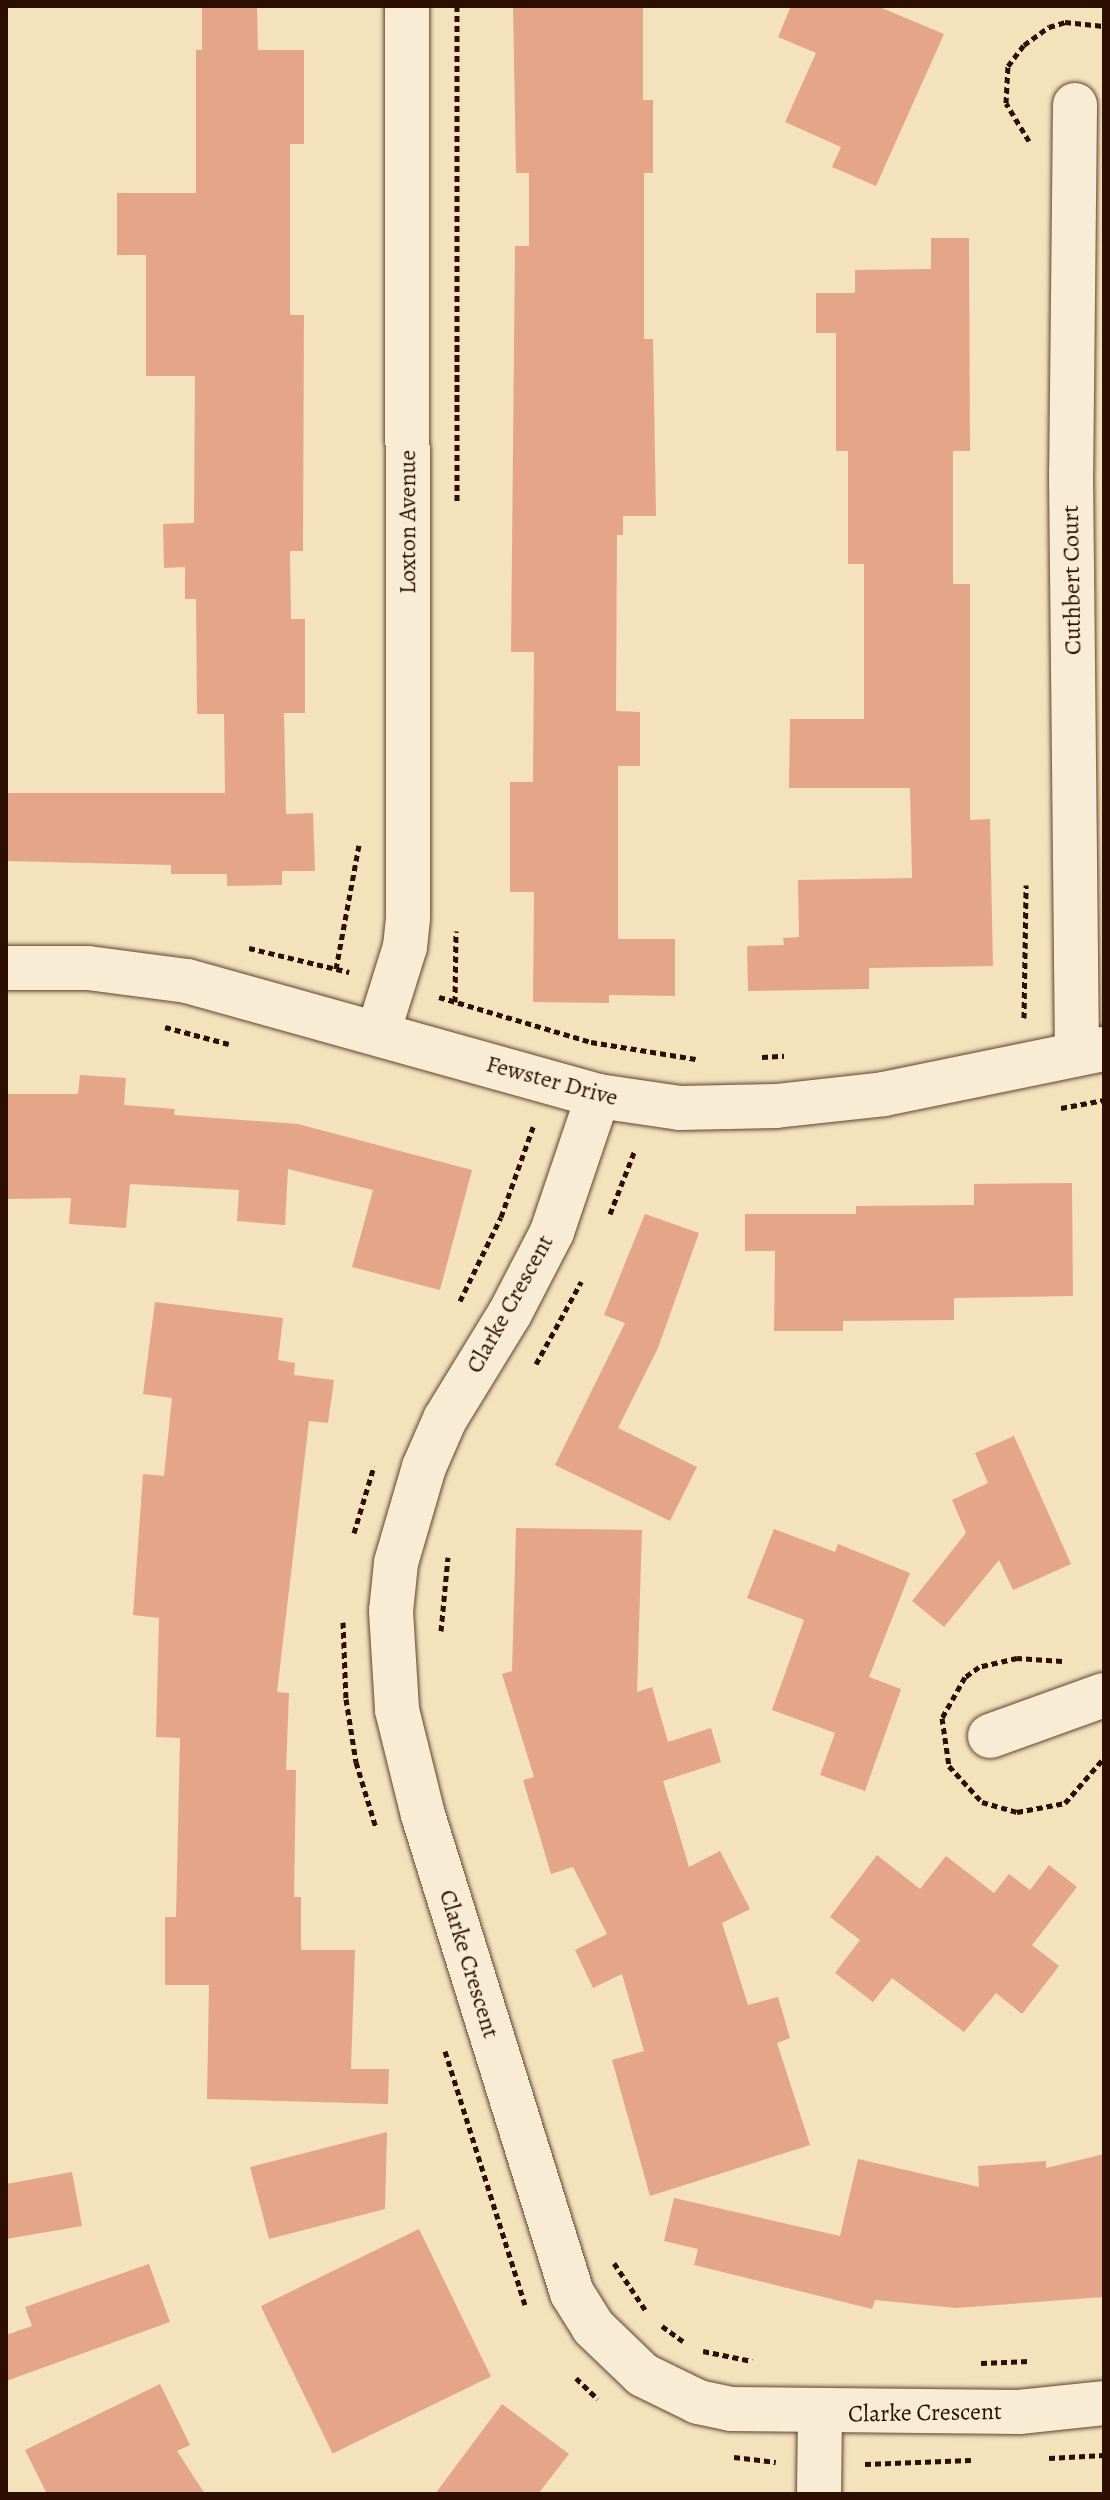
<!DOCTYPE html>
<style>
body{margin:0}
#map{position:relative;width:1110px;height:2500px;overflow:hidden;background:#f4e2bd;font-family:Alegreya,serif}
div>[style]{position:absolute}
.building>*{inset:0;background:#e5a58b;transform-origin:0 0}
.path>*{height:5px;margin-top:-2.5px;transform-origin:0;background:repeating-linear-gradient(90deg,#2d0f00 0 6px,transparent 0 10px)}
.roads{filter:drop-shadow(0 0 2px #5f442f) drop-shadow(0 0 2px #5f442f)}
.minor>*{height:44px;margin:-22px;padding:0 22px;transform-origin:22px;border-radius:22px;background:#f8ecd4}
span{translate:-50% -50%;white-space:nowrap;text-align:center;line-height:1.15;-webkit-text-stroke:6px #f8ecd4;paint-order:stroke}
.street-label{font-size:24px;color:#2d0f00}
.frame{position:absolute;inset:0;border:8px solid #2d0f00;pointer-events:none}
</style>
<div id="map">
<div class="building">
<i style="clip-path:polygon(202px 6px,257px 6px,258px 50px,304px 50px,304px 144px,290px 144px,290px 315px,304px 315px,303px 551px,290px 551px,291px 619px,305px 619px,305px 713px,284px 713px,286px 814px,313px 813px,315px 871px,282px 871px,282px 885px,227px 886px,227px 874px,171px 874px,171px 865px,6px 861px,6px 793px,225px 793px,224px 714px,197px 714px,196px 599px,185px 599px,185px 567px,164px 568px,163px 524px,194px 523px,195px 376px,146px 376px,146px 255px,117px 255px,117px 193px,196px 193px,196px 50px,202px 50px)"></i>
<i style="clip-path:polygon(513px 6px,643px 6px,643px 100px,653px 100px,653px 173px,644px 173px,644px 339px,653px 339px,656px 516px,623px 516px,623px 535px,617px 535px,616px 711px,640px 712px,640px 766px,618px 766px,618px 939px,675px 939px,675px 996px,609px 995px,609px 1003px,533px 1002px,534px 892px,510px 892px,510px 782px,533px 782px,534px 652px,511px 652px,515px 246px,529px 246px,529px 173px,516px 173px)"></i>
<i style="clip-path:polygon(791px 6px,877px 6px,944px 34px,876px 186px,832px 167px,841px 147px,785px 122px,816px 53px,778px 37px)"></i>
<i style="clip-path:polygon(931px 238px,969px 238px,970px 451px,953px 451px,953px 584px,970px 584px,970px 820px,990px 819px,993px 966px,869px 968px,869px 989px,748px 991px,747px 946px,784px 945px,783px 938px,799px 937px,798px 880px,912px 878px,910px 788px,789px 788px,790px 719px,864px 719px,864px 564px,848px 564px,848px 451px,836px 451px,836px 333px,816px 333px,816px 293px,855px 293px,855px 270px,931px 269px)"></i>
<i style="clip-path:polygon(80px 1075px,126px 1078px,124px 1105px,175px 1109px,174px 1115px,298px 1124px,472px 1170px,440px 1290px,352px 1267px,373px 1190px,288px 1169px,285px 1225px,237px 1221px,239px 1190px,130px 1184px,126px 1228px,69px 1224px,71px 1198px,6px 1199px,6px 1094px,78px 1094px)"></i>
<i style="clip-path:polygon(1072px 1183px,1073px 1296px,954px 1298px,954px 1320px,843px 1321px,843px 1331px,774px 1331px,775px 1251px,745px 1251px,745px 1214px,856px 1214px,856px 1206px,974px 1205px,974px 1184px)"></i>
<i style="clip-path:polygon(645px 1214px,699px 1233px,658px 1348px,618px 1428px,697px 1467px,670px 1521px,555px 1465px,625px 1323px,604px 1315px)"></i>
<i style="clip-path:polygon(155px 1302px,283px 1318px,278px 1360px,295px 1363px,294px 1375px,334px 1380px,328px 1423px,309px 1421px,277px 1692px,289px 1693px,286px 1770px,296px 1770px,294px 1897px,301px 1897px,301px 1950px,355px 1950px,351px 2069px,389px 2069px,388px 2104px,207px 2099px,209px 1985px,165px 1985px,165px 1917px,176px 1917px,180px 1738px,156px 1737px,159px 1618px,133px 1615px,143px 1474px,164px 1476px,172px 1398px,143px 1394px)"></i>
<i style="clip-path:polygon(1014px 1436px,1071px 1564px,1013px 1590px,999px 1560px,944px 1627px,912px 1601px,966px 1533px,952px 1500px,988px 1483px,975px 1453px)"></i>
<i style="clip-path:polygon(516px 1528px,642px 1530px,637px 1692px,652px 1687px,668px 1742px,711px 1728px,721px 1762px,663px 1781px,689px 1867px,720px 1851px,750px 1909px,722px 1923px,748px 2005px,778px 1997px,790px 2038px,777px 2043px,810px 2145px,650px 2196px,612px 2060px,644px 2051px,622px 1974px,593px 1988px,575px 1950px,607px 1934px,573px 1867px,551px 1874px,523px 1780px,534px 1777px,502px 1674px,512px 1671px)"></i>
<i style="clip-path:polygon(774px 1529px,835px 1552px,838px 1544px,910px 1573px,869px 1677px,901px 1689px,865px 1791px,820px 1775px,835px 1733px,772px 1710px,804px 1620px,747px 1598px)"></i>
<i style="clip-path:polygon(877px 1855px,920px 1889px,946px 1856px,994px 1893px,1009px 1874px,1030px 1890px,1049px 1865px,1077px 1887px,1032px 1945px,1059px 1966px,1022px 2014px,996px 1993px,964px 2032px,892px 1978px,873px 2002px,835px 1973px,860px 1940px,830px 1917px)"></i>
<i style="clip-path:polygon(387px 2132px,385px 2209px,269px 2239px,250px 2167px)"></i>
<i style="clip-path:polygon(1104px 2154px,1104px 2297px,956px 2308px,875px 2300px,872px 2309px,694px 2265px,698px 2249px,664px 2241px,674px 2198px,840px 2236px,858px 2159px,979px 2187px,978px 2166px,1046px 2161px,1046px 2168px)"></i>
<i style="clip-path:polygon(72px 2172px,82px 2226px,6px 2239px,6px 2184px)"></i>
<i style="left:419px;top:2229px;width:164px;height:176px;rotate:64deg"></i>
<i style="clip-path:polygon(149px 2264px,170px 2322px,6px 2381px,6px 2335px,32px 2326px,25px 2307px)"></i>
<i style="clip-path:polygon(160px 2384px,190px 2445px,177px 2451px,205px 2494px,47px 2494px,25px 2450px)"></i>
<i style="clip-path:polygon(502px 2404px,569px 2454px,538px 2494px,435px 2494px)"></i>
</div>
<div class="path">
<i style="left:1029px;top:141px;width:44px;rotate:-121.2deg"></i>
<i style="left:1006px;top:103px;width:37px;rotate:-87deg"></i>
<i style="left:1008px;top:66px;width:26px;rotate:-53deg"></i>
<i style="left:1024px;top:45px;width:31px;rotate:-36deg"></i>
<i style="left:1049px;top:27px;width:17px;rotate:-17deg"></i>
<i style="left:1065px;top:22px;width:39px;rotate:6deg"></i>
<i style="left:457px;top:501px;width:495px;rotate:-90deg"></i>
<i style="left:249px;top:948px;width:103px;rotate:13.5deg"></i>
<i style="left:336px;top:969px;width:126px;rotate:-79.5deg"></i>
<i style="left:439px;top:997px;width:159px;rotate:16.5deg"></i>
<i style="left:591px;top:1042px;width:106px;rotate:9.2deg"></i>
<i style="left:455px;top:1002px;width:71px;rotate:-89.2deg"></i>
<i style="left:1024px;top:1018px;width:133px;rotate:-89.1deg"></i>
<i style="left:165px;top:1027px;width:66px;rotate:14.9deg"></i>
<i style="left:762px;top:1057px;width:22px;rotate:-3deg"></i>
<i style="left:1061px;top:1108px;width:44px;rotate:-10.5deg"></i>
<i style="left:610px;top:1214px;width:69px;rotate:-68.7deg"></i>
<i style="left:460px;top:1301px;width:93px;rotate:-64deg"></i>
<i style="left:501px;top:1217px;width:96px;rotate:-70.4deg"></i>
<i style="left:536px;top:1364px;width:94px;rotate:-61.2deg"></i>
<i style="left:354px;top:1533px;width:70px;rotate:-73.4deg"></i>
<i style="left:343px;top:1622px;width:77px;rotate:87.8deg"></i>
<i style="left:346px;top:1699px;width:64px;rotate:81deg"></i>
<i style="left:356px;top:1762px;width:69px;rotate:73.1deg"></i>
<i style="left:441px;top:1631px;width:74px;rotate:-84.6deg"></i>
<i style="left:1062px;top:1661px;width:45px;rotate:-176.2deg"></i>
<i style="left:1017px;top:1658px;width:39px;rotate:167deg"></i>
<i style="left:979px;top:1667px;width:17px;rotate:144deg"></i>
<i style="left:965px;top:1677px;width:47px;rotate:119.3deg"></i>
<i style="left:942px;top:1718px;width:49px;rotate:81.7deg"></i>
<i style="left:949px;top:1766px;width:49px;rotate:47.5deg"></i>
<i style="left:982px;top:1802px;width:36px;rotate:16deg"></i>
<i style="left:1017px;top:1812px;width:49px;rotate:-10.6deg"></i>
<i style="left:1065px;top:1803px;width:60px;rotate:-49.1deg"></i>
<i style="left:445px;top:2051px;width:266px;rotate:72.5deg"></i>
<i style="left:614px;top:2263px;width:58px;rotate:56.3deg"></i>
<i style="left:662px;top:2326px;width:26px;rotate:36deg"></i>
<i style="left:703px;top:2351px;width:50px;rotate:11.5deg"></i>
<i style="left:981px;top:2363px;width:50px;rotate:-2.3deg"></i>
<i style="left:576px;top:2378px;width:30px;rotate:44deg"></i>
<i style="left:734px;top:2457px;width:42px;rotate:6.8deg"></i>
<i style="left:1049px;top:2458px;width:55px;rotate:-3.1deg"></i>
<i style="left:865px;top:2464px;width:106px;rotate:-2.2deg"></i>
</div>
<div class="roads">
<div class="minor">
<i style="left:1075px;top:105px;width:367px;rotate:90.6deg"></i>
<i style="left:1071px;top:472px;width:582px;rotate:89.41deg"></i>
<i style="left:6px;top:968px;width:82px"></i>
<i style="left:88px;top:968px;width:100px;rotate:7.5deg"></i>
<i style="left:187px;top:981px;width:427px;rotate:15.6deg"></i>
<i style="left:598px;top:1096px;width:83px;rotate:8.3deg"></i>
<i style="left:680px;top:1108px;width:96px;rotate:-1.2deg"></i>
<i style="left:776px;top:1106px;width:109px;rotate:-6.3deg"></i>
<i style="left:884px;top:1094px;width:225px;rotate:-11.6deg"></i>
<i style="left:378px;top:1033px;width:90px;rotate:-72.6deg"></i>
<i style="left:405px;top:947px;width:29px;rotate:-84deg"></i>
<i style="left:408px;top:918px;width:912px;rotate:-90.06deg"></i>
<i style="left:598px;top:1096px;width:144px;rotate:108.7deg"></i>
<i style="left:552px;top:1232px;width:91px;rotate:117.4deg"></i>
<i style="left:510px;top:1313px;width:124px;rotate:121.5deg"></i>
<i style="left:445px;top:1419px;width:52px;rotate:113.6deg"></i>
<i style="left:424px;top:1467px;width:100px;rotate:106.3deg"></i>
<i style="left:396px;top:1563px;width:48px;rotate:95.9deg"></i>
<i style="left:391px;top:1611px;width:99px;rotate:86.5deg"></i>
<i style="left:397px;top:1710px;width:108px;rotate:76.1deg"></i>
<i style="left:423px;top:1815px;width:501px;rotate:72.69deg"></i>
<i style="left:572px;top:2293px;width:40px;rotate:58deg"></i>
<i style="left:593px;top:2327px;width:69px;rotate:43.8deg"></i>
<i style="left:643px;top:2375px;width:61px;rotate:26.1deg"></i>
<i style="left:698px;top:2402px;width:34px;rotate:12deg"></i>
<i style="left:731px;top:2409px;width:288px;rotate:0.6deg"></i>
<i style="left:1019px;top:2412px;width:85px;rotate:-6deg"></i>
<i style="left:990px;top:1736px;width:121px;rotate:-19.8deg"></i>
<i style="left:819px;top:2494px;width:80px;rotate:-89.3deg"></i>
</div>
</div>
<div class="street-label">
<span style="left:408px;top:522px;rotate:-90deg">Loxton Avenue</span>
<span style="left:1072px;top:580px;rotate:-91deg">Cuthbert Court</span>
<span style="left:552px;top:1081px;rotate:15deg">Fewster Drive</span>
<span style="left:510px;top:1304px;rotate:-61deg">Clarke Crescent</span>
<span style="left:469px;top:1964px;rotate:73deg">Clarke Crescent</span>
<span style="left:925px;top:2413px;rotate:-1deg">Clarke Crescent</span>
</div>
<div class="frame"></div>
</div>
